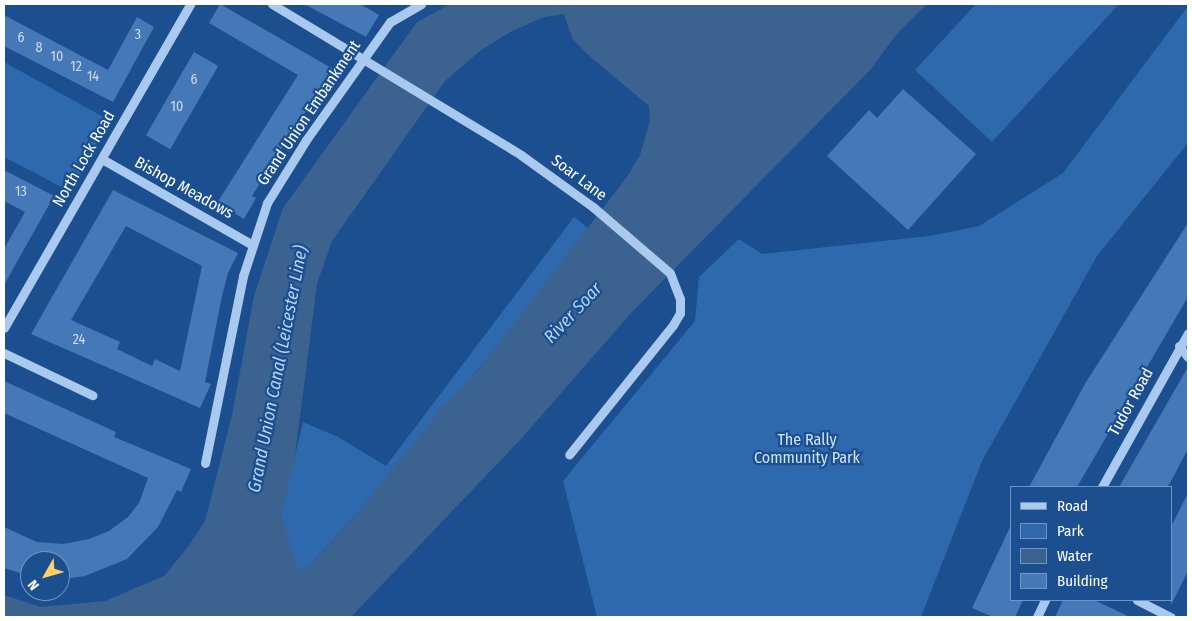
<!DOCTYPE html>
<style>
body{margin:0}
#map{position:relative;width:1192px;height:621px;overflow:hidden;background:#1b4f8f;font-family:"Fira Sans Condensed",sans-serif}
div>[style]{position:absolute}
.green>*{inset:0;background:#2e69ad}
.water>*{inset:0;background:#3c6290}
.building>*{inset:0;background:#4478b7;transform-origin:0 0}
.minor>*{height:9px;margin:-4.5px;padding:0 4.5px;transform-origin:4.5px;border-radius:4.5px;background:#a9c9ee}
span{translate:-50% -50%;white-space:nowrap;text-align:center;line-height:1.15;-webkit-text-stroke:4.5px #1b4f8f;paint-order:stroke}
.number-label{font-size:14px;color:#d0dded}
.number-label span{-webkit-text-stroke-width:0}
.street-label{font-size:16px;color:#fff}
.park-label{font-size:16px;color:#cfe3fa}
.water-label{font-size:18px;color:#b5d3f5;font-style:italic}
.frame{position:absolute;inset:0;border:5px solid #fff;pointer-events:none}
.legend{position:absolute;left:1010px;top:486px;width:162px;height:115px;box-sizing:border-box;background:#1b4f8f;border:1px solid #7695bc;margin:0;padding:6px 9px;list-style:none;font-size:15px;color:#fff}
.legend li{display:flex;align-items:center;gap:10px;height:25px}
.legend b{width:25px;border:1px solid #7695bc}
.north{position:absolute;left:20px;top:551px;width:50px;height:50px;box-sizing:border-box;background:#1b4f8f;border:1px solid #7695bc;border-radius:50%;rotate:232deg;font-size:14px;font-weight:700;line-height:20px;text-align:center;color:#fff}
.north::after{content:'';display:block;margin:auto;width:18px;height:22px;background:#ffd166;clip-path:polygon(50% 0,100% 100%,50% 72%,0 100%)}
</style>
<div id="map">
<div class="green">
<i style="clip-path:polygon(976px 4px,1119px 4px,992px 142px,915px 70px)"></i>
<i style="clip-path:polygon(1188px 6px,1188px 143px,1097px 256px,982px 461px,921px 617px,597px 617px,563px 481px,695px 321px,699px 277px,739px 239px,762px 254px,929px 236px,979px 226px,1063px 173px)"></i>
<i style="clip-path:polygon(4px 62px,109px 120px,71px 192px,4px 157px)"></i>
<i style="clip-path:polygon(574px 217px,588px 228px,522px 317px,359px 511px,305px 570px,296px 569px,281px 514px,303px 422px,338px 437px,386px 466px)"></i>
</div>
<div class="water">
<i style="clip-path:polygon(evenodd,450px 4px,927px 4px,896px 35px,871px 69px,631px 313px,521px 439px,351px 617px,4px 617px,4px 595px,41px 607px,105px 601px,164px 576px,188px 547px,205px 521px,232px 415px,254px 296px,283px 208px,417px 22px,450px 4px,564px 14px,572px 38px,587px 54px,649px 106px,650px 121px,640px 155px,627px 177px,478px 370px,445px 404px,359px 511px,307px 568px,298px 570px,281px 514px,294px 463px,317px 284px,332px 241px,445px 81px,480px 51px,510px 32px,544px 17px,564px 14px)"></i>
</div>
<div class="building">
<i style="clip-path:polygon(220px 4px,340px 73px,322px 104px,314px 99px,294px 129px,252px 196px,256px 198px,244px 219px,217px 203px,298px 75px,209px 23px)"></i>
<i style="clip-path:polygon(304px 4px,360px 4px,379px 15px,366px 37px)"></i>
<i style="clip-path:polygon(4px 15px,108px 70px,137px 17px,154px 27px,113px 102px,4px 46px)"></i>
<i style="left:194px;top:52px;width:28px;height:96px;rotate:30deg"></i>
<i style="clip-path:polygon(903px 89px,976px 154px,908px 230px,827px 156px,869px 110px,877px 118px)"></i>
<i style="clip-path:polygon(4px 170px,54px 196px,4px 285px,4px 249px,25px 212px,4px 201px)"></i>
<i style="clip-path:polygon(evenodd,113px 190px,238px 253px,228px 273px,222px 296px,205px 382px,211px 384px,200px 408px,31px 334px,113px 190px,126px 226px,202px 266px,180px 371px,155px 359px,152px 366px,117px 349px,120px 342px,71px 320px,126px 226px)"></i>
<i style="clip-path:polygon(1188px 223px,1188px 297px,1077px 487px,1029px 487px,1086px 382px)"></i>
<i style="clip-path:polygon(1188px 367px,1188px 449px,1170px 483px,1167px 487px,1119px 487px)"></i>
<i style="clip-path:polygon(4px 381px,116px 432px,114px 437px,191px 469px,181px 492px,177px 490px,158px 527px,127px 559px,85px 576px,65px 579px,60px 579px,60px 561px,30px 561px,30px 576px,4px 568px,4px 527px,37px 542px,63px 544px,89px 539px,109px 531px,128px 517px,139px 503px,148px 478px,4px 413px)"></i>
<i style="clip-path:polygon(1188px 493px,1188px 571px,1171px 605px,1171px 527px)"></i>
<i style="clip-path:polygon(1011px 525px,1011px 600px,1023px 600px,1015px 617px,993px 617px,972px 608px)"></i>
<i style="clip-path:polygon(1063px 600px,1094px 600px,1130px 617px,1055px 617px)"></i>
</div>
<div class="minor">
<i style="left:272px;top:4px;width:291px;rotate:31.2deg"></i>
<i style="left:521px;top:155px;width:89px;rotate:35.8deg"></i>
<i style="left:593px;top:207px;width:101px;rotate:40.6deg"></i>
<i style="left:670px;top:273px;width:28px;rotate:69deg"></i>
<i style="left:680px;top:299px;width:14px;rotate:90deg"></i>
<i style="left:680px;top:313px;width:14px;rotate:120deg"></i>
<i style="left:673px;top:325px;width:166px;rotate:128.7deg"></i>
<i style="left:102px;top:159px;width:172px;rotate:29.7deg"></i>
<i style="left:4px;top:328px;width:374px;rotate:-60.1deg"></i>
<i style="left:1179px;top:346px;width:14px;rotate:51deg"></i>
<i style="left:4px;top:353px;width:98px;rotate:25.5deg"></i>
<i style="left:205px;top:463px;width:191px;rotate:-78.5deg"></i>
<i style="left:243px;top:276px;width:77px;rotate:-71.8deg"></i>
<i style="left:267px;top:203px;width:74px;rotate:-58.2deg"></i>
<i style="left:306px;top:140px;width:145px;rotate:-54.6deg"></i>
<i style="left:390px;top:22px;width:36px;rotate:-30deg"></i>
<i style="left:1102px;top:487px;width:176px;rotate:-60.8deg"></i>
<i style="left:1137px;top:600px;width:38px;rotate:27deg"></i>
<i style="left:1037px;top:617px;width:19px;rotate:-65deg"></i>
</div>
<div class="number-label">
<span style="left:138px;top:35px">3</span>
<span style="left:21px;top:38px">6</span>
<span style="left:39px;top:48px">8</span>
<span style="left:57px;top:57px">10</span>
<span style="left:76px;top:67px">12</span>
<span style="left:93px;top:77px">14</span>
<span style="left:194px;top:80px">6</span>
<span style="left:177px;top:107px">10</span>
<span style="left:21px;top:192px">13</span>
<span style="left:79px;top:340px">24</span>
</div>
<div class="street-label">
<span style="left:309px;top:113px;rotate:-56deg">Grand Union Embankment</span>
<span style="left:84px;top:159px;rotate:-60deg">North Lock Road</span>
<span style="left:579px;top:178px;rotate:37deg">Soar Lane</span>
<span style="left:184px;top:188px;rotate:29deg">Bishop Meadows</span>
<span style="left:1131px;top:402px;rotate:-61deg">Tudor Road</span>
</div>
<div class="park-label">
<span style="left:807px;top:449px">The Rally<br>Community Park</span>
</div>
<div class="water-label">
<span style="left:573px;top:313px;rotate:-47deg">River Soar</span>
<span style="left:278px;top:369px;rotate:-79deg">Grand Union Canal (Leicester Line)</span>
</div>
<div class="frame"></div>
<ul class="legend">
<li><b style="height:6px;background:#a9c9ee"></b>Road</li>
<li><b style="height:14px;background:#2e69ad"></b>Park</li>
<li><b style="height:14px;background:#3c6290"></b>Water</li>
<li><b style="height:14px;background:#4478b7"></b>Building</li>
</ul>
<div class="north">N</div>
</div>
